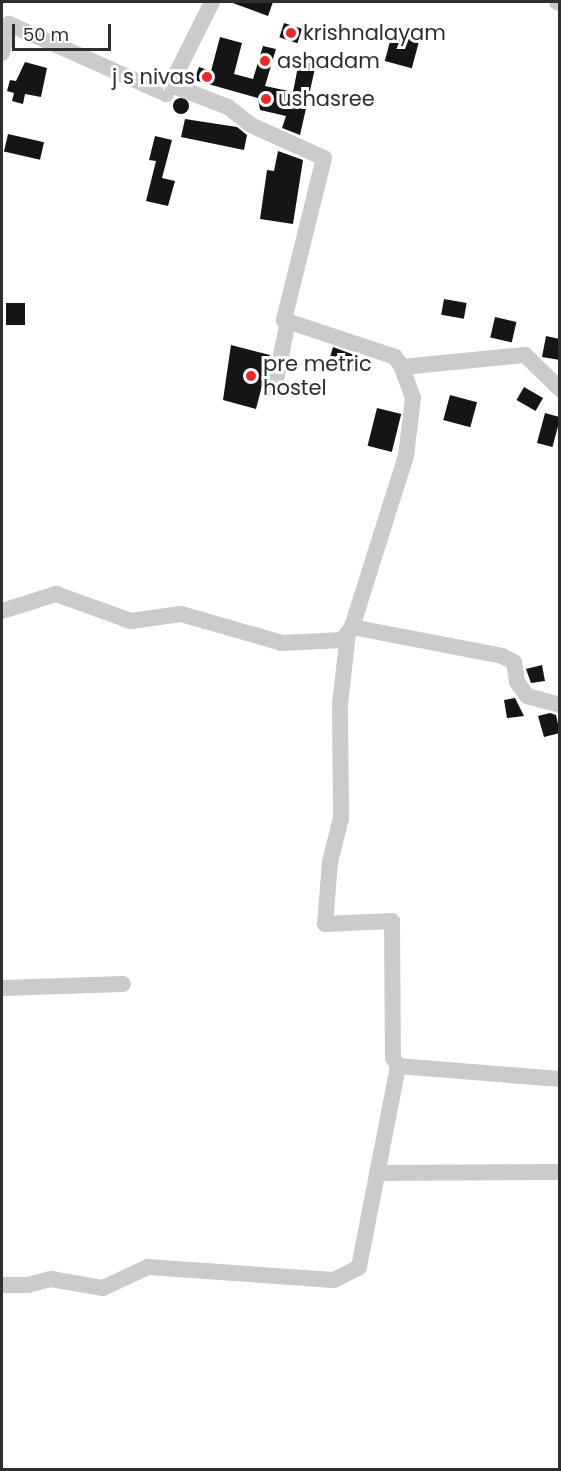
<!DOCTYPE html>
<style>
body{margin:0}
#map{position:relative;width:561px;height:1471px;overflow:hidden;background:#fff;font-family:Poppins,sans-serif}
div>[style]{position:absolute}
.building>*{inset:0;background:#151515;transform-origin:0 0}
.round{border-radius:50%}
.minor>*{height:16px;margin:-8px;padding:0 8px;transform-origin:8px;border-radius:8px;background:#cbcbcb}
.dots>*{width:16px;height:16px;translate:-50% -50%;box-sizing:border-box;border:3px solid #fff;border-radius:50%}
span{translate:-50% -50%;white-space:nowrap;text-align:center;line-height:1.15;-webkit-text-stroke:6px #fff;paint-order:stroke}
.poi-label{font-size:21px;color:#2e2e2e}
.left{translate:0 -50%;text-align:left}
.right{translate:-100% -50%;text-align:right}
.frame{position:absolute;inset:0;border:3px solid #2e2e2e;pointer-events:none}
.scale{position:absolute;left:12px;top:24px;width:99px;height:27px;box-sizing:border-box;border:3px solid #2e2e2e;border-top:0;padding-left:8px;font-size:18px;line-height:21px;white-space:nowrap;color:#2e2e2e;-webkit-text-stroke:4px #fff;paint-order:stroke}
</style>
<div id="map">
<div class="building">
<i style="clip-path:polygon(230px 2px,273px 2px,268px 16px)"></i>
<i style="left:284px;top:23px;width:19px;height:15px;rotate:18deg"></i>
<i style="left:392px;top:34px;width:28px;height:28px;rotate:15deg"></i>
<i style="clip-path:polygon(220px 37px,242px 43px,234px 74px,253px 79px,263px 46px,276px 49px,265px 86px,293px 92px,299px 61px,316px 64px,300px 135px,282px 128px,286px 116px,260px 110px,258px 98px,194px 80px,199px 67px,211px 71px)"></i>
<i style="clip-path:polygon(25px 62px,47px 68px,41px 97px,25px 94px,23px 104px,12px 101px,14px 93px,7px 91px,10px 80px,16px 81px)"></i>
<i class="round" style="left:173px;top:98px;width:16px;height:16px"></i>
<i style="clip-path:polygon(185px 119px,237px 127px,247px 135px,244px 150px,181px 137px)"></i>
<i style="left:8px;top:134px;width:37px;height:18px;rotate:13deg"></i>
<i style="clip-path:polygon(155px 136px,172px 140px,162px 178px,175px 181px,168px 206px,146px 201px,156px 161px,149px 160px)"></i>
<i style="clip-path:polygon(278px 151px,303px 160px,293px 224px,260px 219px,267px 170px,274px 171px)"></i>
<i style="left:444px;top:299px;width:23px;height:16px;rotate:10deg"></i>
<i style="left:25px;top:303px;width:22px;height:19px;rotate:90deg"></i>
<i style="left:495px;top:317px;width:22px;height:21px;rotate:13deg"></i>
<i style="clip-path:polygon(546px 336px,560px 339px,560px 360px,542px 357px)"></i>
<i style="clip-path:polygon(231px 345px,270px 355px,256px 409px,223px 400px)"></i>
<i style="clip-path:polygon(333px 347px,357px 356px,354px 370px,328px 364px)"></i>
<i style="left:524px;top:387px;width:22px;height:15px;rotate:30deg"></i>
<i style="left:450px;top:395px;width:28px;height:26px;rotate:15deg"></i>
<i style="left:377px;top:408px;width:25px;height:39px;rotate:14deg"></i>
<i style="left:545px;top:413px;width:16px;height:31px;rotate:15deg"></i>
<i style="clip-path:polygon(542px 665px,545px 681px,531px 683px,526px 669px)"></i>
<i style="clip-path:polygon(515px 698px,524px 716px,507px 718px,504px 700px)"></i>
<i style="clip-path:polygon(550px 713px,556px 715px,560px 733px,544px 737px,538px 716px)"></i>
</div>
<div class="minor">
<i style="left:557px;top:2px;width:3px;rotate:18deg"></i>
<i style="left:2px;top:53px;width:30px;rotate:-76deg"></i>
<i style="left:9px;top:24px;width:172px;rotate:24deg"></i>
<i style="left:166px;top:94px;width:103px;rotate:-63.4deg"></i>
<i style="left:171px;top:85px;width:61px;rotate:21.1deg"></i>
<i style="left:228px;top:107px;width:29px;rotate:38deg"></i>
<i style="left:251px;top:125px;width:80px;rotate:24.3deg"></i>
<i style="left:324px;top:158px;width:167px;rotate:103.9deg"></i>
<i style="left:284px;top:320px;width:117px;rotate:18.4deg"></i>
<i style="left:395px;top:357px;width:12px;rotate:55deg"></i>
<i style="left:274px;top:390px;width:70px;rotate:-78.5deg"></i>
<i style="left:2px;top:611px;width:57px;rotate:-17.5deg"></i>
<i style="left:56px;top:594px;width:80px;rotate:19.8deg"></i>
<i style="left:131px;top:621px;width:50px;rotate:-8deg"></i>
<i style="left:181px;top:614px;width:105px;rotate:16deg"></i>
<i style="left:282px;top:643px;width:60px;rotate:-2.9deg"></i>
<i style="left:342px;top:640px;width:16px;rotate:-52deg"></i>
<i style="left:352px;top:627px;width:153px;rotate:10.9deg"></i>
<i style="left:502px;top:656px;width:13px;rotate:27deg"></i>
<i style="left:514px;top:662px;width:20px;rotate:81deg"></i>
<i style="left:517px;top:682px;width:17px;rotate:54deg"></i>
<i style="left:527px;top:696px;width:34px;rotate:15deg"></i>
<i style="left:352px;top:627px;width:179px;rotate:-72.5deg"></i>
<i style="left:406px;top:456px;width:58px;rotate:-83.1deg"></i>
<i style="left:413px;top:398px;width:33px;rotate:-110deg"></i>
<i style="left:402px;top:367px;width:124px;rotate:-5.6deg"></i>
<i style="left:525px;top:355px;width:49px;rotate:44.2deg"></i>
<i style="left:348px;top:633px;width:71px;rotate:96.4deg"></i>
<i style="left:340px;top:704px;width:114px;rotate:89.5deg"></i>
<i style="left:341px;top:818px;width:45px;rotate:104deg"></i>
<i style="left:330px;top:862px;width:62px;rotate:94.6deg"></i>
<i style="left:325px;top:924px;width:67px;rotate:-2.6deg"></i>
<i style="left:392px;top:921px;width:137px;rotate:89.6deg"></i>
<i style="left:393px;top:1058px;width:9px;rotate:58deg"></i>
<i style="left:2px;top:988px;width:121px;rotate:-1.9deg"></i>
<i style="left:377px;top:1173px;width:183px;rotate:-0.3deg"></i>
<i style="left:2px;top:1285px;width:26px"></i>
<i style="left:28px;top:1285px;width:24px;rotate:-15deg"></i>
<i style="left:51px;top:1279px;width:53px;rotate:9.8deg"></i>
<i style="left:103px;top:1288px;width:50px;rotate:-25deg"></i>
<i style="left:148px;top:1267px;width:186px;rotate:4deg"></i>
<i style="left:334px;top:1280px;width:28px;rotate:-27deg"></i>
<i style="left:359px;top:1267px;width:205px;rotate:-79deg"></i>
<i style="left:398px;top:1066px;width:163px;rotate:4.6deg"></i>
</div>
<div class="dots">
<i style="left:291px;top:33px;background:#ee282a"></i>
<i style="left:265px;top:61px;background:#ee282a"></i>
<i style="left:207px;top:77px;background:#ee282a"></i>
<i style="left:266px;top:99px;background:#ee282a"></i>
<i style="left:251px;top:376px;background:#ee282a"></i>
</div>
<div class="poi-label">
<span class="left" style="left:303px;top:33px">krishnalayam</span>
<span class="left" style="left:277px;top:61px">ashadam</span>
<span class="right" style="left:195px;top:77px">j s nivas</span>
<span class="left" style="left:278px;top:99px">ushasree</span>
<span class="left" style="left:263px;top:376px">pre metric<br>hostel</span>
</div>
<div class="frame"></div>
<div class="scale">50 m</div>
</div>
